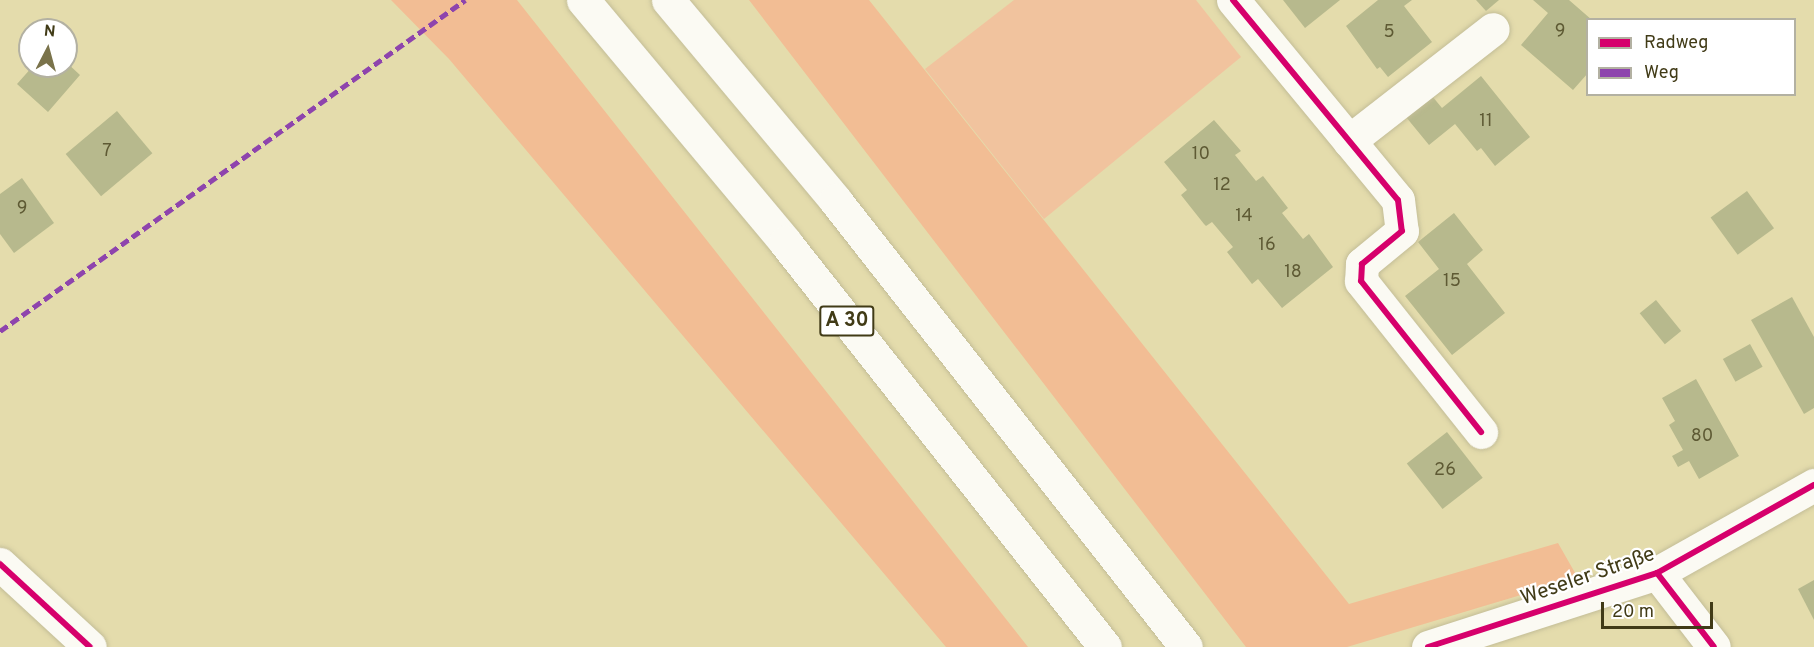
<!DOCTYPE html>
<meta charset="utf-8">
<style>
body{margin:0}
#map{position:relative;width:1814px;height:647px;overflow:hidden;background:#e4dcac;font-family:Overpass,sans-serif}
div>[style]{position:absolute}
.green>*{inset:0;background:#f1c39e}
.forest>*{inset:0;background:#f2bd94}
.building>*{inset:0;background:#b7b98d;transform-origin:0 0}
.roads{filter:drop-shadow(0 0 2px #c3bd97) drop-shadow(0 0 2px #c3bd97)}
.minor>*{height:33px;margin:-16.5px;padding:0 16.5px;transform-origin:16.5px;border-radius:16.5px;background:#fbfaf3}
.highway>*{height:33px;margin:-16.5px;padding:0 16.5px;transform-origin:16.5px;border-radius:16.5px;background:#fbfaf3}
.quiet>*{height:4.5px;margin-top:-2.25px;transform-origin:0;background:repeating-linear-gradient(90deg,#8e44ad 0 9px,transparent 0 13.5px)}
.cycleway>*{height:6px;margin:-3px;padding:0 3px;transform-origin:3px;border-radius:3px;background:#d6006c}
span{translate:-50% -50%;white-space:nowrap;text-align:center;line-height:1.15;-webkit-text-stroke:4.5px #fff;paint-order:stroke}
.number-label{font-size:18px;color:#5e5a34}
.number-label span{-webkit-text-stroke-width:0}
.shield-label span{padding:2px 4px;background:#fff;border:2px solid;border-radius:4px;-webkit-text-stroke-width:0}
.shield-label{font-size:20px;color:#413b17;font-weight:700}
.street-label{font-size:21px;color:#413b17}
.legend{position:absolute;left:1586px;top:18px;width:210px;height:78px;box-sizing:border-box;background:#fff;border:2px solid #b3b1a2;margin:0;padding:8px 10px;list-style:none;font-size:18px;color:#413b17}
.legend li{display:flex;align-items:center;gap:12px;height:30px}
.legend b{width:30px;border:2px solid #b3b1a2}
.north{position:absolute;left:18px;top:18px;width:60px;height:60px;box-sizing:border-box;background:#fff;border:2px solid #b3b1a2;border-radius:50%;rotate:6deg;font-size:16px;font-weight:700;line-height:24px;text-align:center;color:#413b17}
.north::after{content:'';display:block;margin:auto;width:21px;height:27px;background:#7a734b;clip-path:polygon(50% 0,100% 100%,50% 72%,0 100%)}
.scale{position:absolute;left:1601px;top:602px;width:112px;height:27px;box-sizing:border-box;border:3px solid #413b17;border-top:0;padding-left:8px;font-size:18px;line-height:21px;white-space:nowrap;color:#413b17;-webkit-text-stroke:4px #fff;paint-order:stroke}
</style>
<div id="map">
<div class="green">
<i style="clip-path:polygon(1014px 0,1196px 0,1241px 57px,1044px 219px,925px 69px)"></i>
</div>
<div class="forest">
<i style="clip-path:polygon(391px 0,517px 0,1028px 647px,946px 647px,449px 59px)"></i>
<i style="clip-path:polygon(749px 0,869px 0,1349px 604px,1558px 543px,1578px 578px,1347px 647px,1246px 647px)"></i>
</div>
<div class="building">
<i style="clip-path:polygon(1283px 0,1340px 0,1305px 28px)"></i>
<i style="clip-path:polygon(1378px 0,1412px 0,1404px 6px,1432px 42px,1388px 77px,1380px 67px,1377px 69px,1346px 26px)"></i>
<i style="clip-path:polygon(1476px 0,1499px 0,1486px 11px)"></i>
<i style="clip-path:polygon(1533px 0,1569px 0,1592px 20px,1588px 20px,1588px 73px,1573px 90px,1521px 45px,1548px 13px)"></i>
<i style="clip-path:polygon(66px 62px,80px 75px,48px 112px,17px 84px,33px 66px,66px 66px)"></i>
<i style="clip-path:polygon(1481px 76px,1530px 137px,1495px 166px,1481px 148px,1477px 151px,1455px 124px,1429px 145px,1406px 117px,1432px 96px,1442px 108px)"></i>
<i style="left:117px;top:111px;width:55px;height:67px;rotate:50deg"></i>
<i style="clip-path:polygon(1214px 120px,1241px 151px,1235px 155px,1256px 181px,1263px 176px,1288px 208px,1282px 213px,1303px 239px,1309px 234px,1333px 267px,1282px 308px,1258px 279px,1252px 284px,1227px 252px,1233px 247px,1212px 222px,1206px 226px,1204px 224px,1181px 195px,1187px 190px,1164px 162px)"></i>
<i style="clip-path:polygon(22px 178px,54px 223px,14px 253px,0 234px,0 194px)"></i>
<i style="left:1747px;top:191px;width:46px;height:45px;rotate:54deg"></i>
<i style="clip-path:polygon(1454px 213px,1483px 250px,1467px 264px,1505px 313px,1452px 355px,1405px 296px,1439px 269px,1418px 242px)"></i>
<i style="clip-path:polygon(1792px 297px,1814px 337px,1814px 408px,1804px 414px,1751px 320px)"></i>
<i style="left:1656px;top:300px;width:40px;height:21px;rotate:51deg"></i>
<i style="left:1750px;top:344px;width:26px;height:31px;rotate:61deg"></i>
<i style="clip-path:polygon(1696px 379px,1739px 456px,1699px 479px,1689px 461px,1678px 467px,1672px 456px,1683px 450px,1669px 425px,1675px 421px,1662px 398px)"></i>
<i style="left:1447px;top:432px;width:58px;height:51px;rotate:52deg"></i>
<i style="clip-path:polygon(1814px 580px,1814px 620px,1798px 589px)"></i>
</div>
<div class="roads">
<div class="minor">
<i style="left:1233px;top:0;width:259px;rotate:50.5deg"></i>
<i style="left:1398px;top:200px;width:31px;rotate:83deg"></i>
<i style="left:1402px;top:231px;width:52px;rotate:140.5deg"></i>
<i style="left:1362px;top:264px;width:17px;rotate:93deg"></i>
<i style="left:1361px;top:281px;width:193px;rotate:51.5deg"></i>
<i style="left:1349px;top:141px;width:182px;rotate:-37.9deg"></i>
<i style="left:0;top:564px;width:122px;rotate:42.7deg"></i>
<i style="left:1657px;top:573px;width:93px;rotate:52.4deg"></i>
<i style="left:1428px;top:647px;width:241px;rotate:-17.9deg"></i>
<i style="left:1657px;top:573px;width:180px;rotate:-29.3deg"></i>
</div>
<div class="highway">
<i style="left:583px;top:0;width:315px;rotate:50.1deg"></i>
<i style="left:785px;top:242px;width:516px;rotate:51.69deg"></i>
<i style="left:668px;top:0;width:261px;rotate:50.1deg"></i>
<i style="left:835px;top:200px;width:568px;rotate:51.86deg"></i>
</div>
</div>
<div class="quiet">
<i style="left:0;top:331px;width:571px;rotate:-35.44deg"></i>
</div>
<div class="cycleway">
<i style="left:1233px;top:0;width:259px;rotate:50.5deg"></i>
<i style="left:1398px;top:200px;width:31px;rotate:83deg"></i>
<i style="left:1402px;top:231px;width:52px;rotate:140.5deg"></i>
<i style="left:1362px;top:264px;width:17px;rotate:93deg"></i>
<i style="left:1361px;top:281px;width:193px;rotate:51.5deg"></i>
<i style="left:0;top:564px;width:122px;rotate:42.7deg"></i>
<i style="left:1657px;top:573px;width:93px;rotate:52.4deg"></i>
<i style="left:1428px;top:647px;width:241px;rotate:-17.9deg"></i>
<i style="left:1657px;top:573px;width:180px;rotate:-29.3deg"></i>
</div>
<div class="number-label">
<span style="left:1560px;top:32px">9</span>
<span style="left:1389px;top:33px">5</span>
<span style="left:1486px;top:122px">11</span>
<span style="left:107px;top:152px">7</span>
<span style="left:1201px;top:155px">10</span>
<span style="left:1222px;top:186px">12</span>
<span style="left:22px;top:209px">9</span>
<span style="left:1244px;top:217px">14</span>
<span style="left:1267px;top:246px">16</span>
<span style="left:1293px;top:273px">18</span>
<span style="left:1452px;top:282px">15</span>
<span style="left:1702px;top:437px">80</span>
<span style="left:1445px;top:471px">26</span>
</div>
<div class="shield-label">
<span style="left:847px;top:321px">A 30</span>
</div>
<div class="street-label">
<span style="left:1588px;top:577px;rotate:-19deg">Weseler Straße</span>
</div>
<ul class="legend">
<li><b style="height:8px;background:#d6006c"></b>Radweg</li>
<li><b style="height:8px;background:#8e44ad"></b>Weg</li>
</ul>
<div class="north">N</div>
<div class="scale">20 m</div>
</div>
